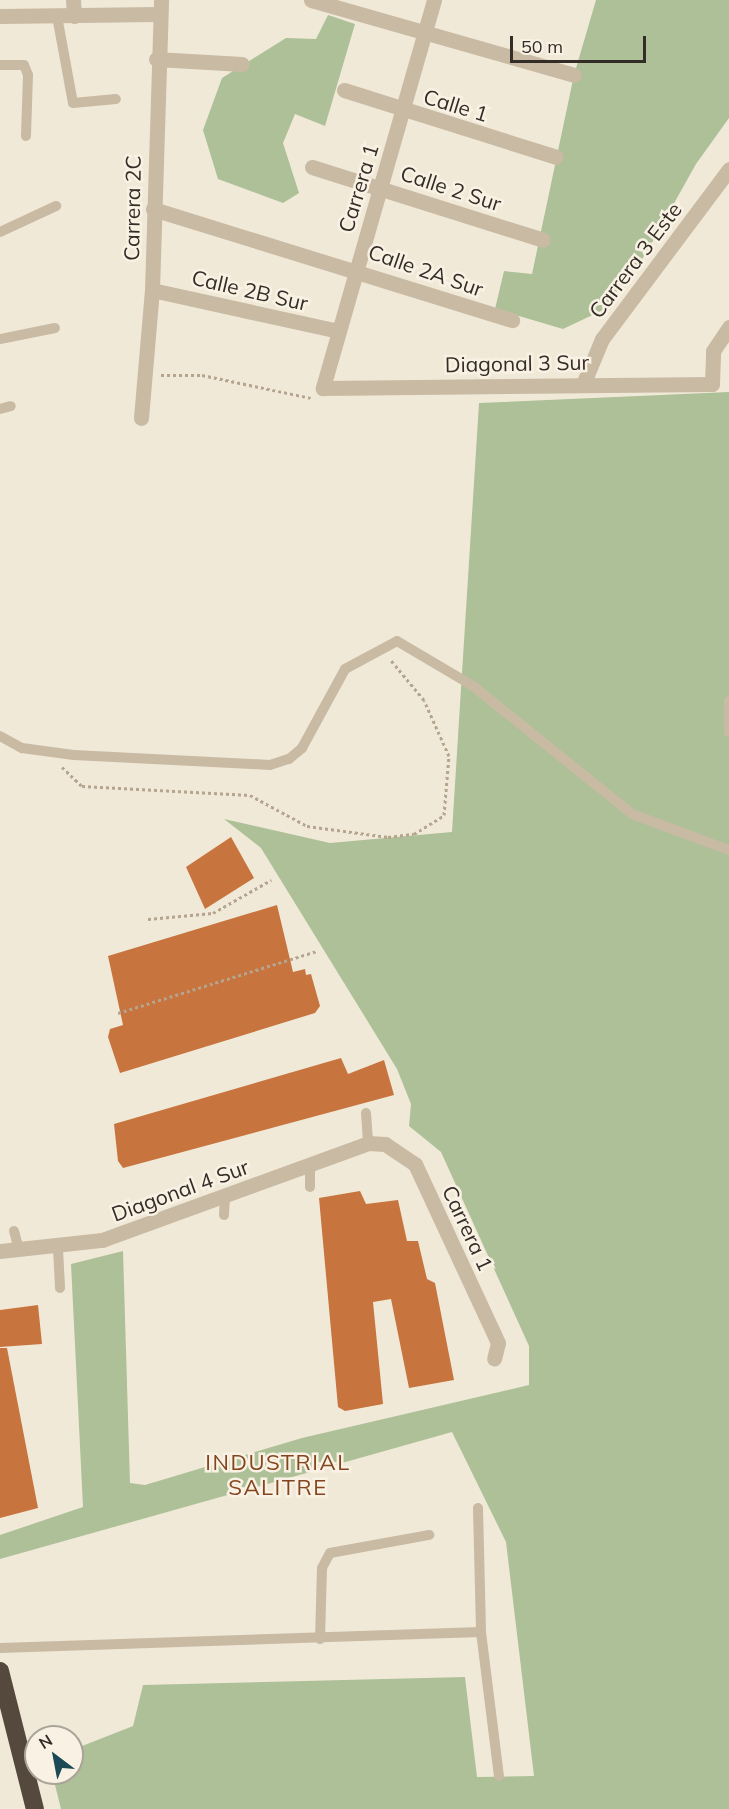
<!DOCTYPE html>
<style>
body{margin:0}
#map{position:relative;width:729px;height:1809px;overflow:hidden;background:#f1e9d7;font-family:Mulish,sans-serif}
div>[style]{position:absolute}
.green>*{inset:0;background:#adc098}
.building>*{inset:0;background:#c7743f}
.path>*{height:3px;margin-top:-1.5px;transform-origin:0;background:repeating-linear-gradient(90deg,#b5a48e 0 3px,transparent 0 6px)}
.lane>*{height:10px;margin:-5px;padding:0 5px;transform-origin:5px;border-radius:5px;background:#c9baa4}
.street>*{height:15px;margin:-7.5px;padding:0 7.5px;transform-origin:7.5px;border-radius:7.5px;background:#c9baa4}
.highway>*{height:18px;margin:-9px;padding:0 9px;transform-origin:9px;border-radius:9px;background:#55483c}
span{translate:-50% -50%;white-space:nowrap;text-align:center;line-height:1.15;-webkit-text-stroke:5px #f9f2e4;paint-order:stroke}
.street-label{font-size:21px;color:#342c26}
.neighbourhood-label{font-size:22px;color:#84451e;letter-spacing:1.5px}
.north{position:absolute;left:24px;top:1725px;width:60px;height:60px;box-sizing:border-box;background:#f9f2e4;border:2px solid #aaa398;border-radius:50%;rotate:328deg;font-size:16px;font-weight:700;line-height:24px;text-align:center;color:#342c26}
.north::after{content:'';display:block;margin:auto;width:21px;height:27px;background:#1b4956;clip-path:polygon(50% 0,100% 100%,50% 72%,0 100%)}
.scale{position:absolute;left:510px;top:36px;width:136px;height:27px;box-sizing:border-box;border:3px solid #342c26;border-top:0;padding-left:8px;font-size:18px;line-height:21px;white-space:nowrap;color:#342c26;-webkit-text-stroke:4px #f9f2e4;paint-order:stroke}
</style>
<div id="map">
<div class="green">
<i style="clip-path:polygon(596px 0,729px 0,729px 118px,696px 164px,645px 255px,603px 310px,563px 329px,495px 309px,504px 271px,532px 274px,574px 75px)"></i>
<i style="clip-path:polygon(328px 15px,355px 24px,325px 126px,295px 114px,283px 143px,299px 193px,283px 203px,218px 179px,203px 130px,222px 78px,286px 38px,316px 39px)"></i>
<i style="clip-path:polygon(729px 392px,729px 1809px,61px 1809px,52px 1773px,72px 1773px,72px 1750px,133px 1726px,143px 1685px,465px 1677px,477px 1777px,534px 1776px,506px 1542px,452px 1432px,0 1559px,0 1535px,83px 1507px,71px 1264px,123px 1251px,130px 1483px,145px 1485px,302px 1438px,529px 1385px,529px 1346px,441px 1152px,409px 1126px,411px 1104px,397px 1069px,261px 848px,224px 819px,330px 843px,452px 832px,479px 403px)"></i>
</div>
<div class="building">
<i style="clip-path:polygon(231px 837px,254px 878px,205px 909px,186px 867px)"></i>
<i style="clip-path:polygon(277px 905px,293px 972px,305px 969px,306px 975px,311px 974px,320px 1006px,315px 1013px,120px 1073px,108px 1037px,110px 1029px,123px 1025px,108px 956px)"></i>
<i style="clip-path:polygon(341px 1058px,348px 1074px,384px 1060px,394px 1095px,123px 1168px,118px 1161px,114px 1124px)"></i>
<i style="clip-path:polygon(360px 1191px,366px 1204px,398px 1200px,407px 1241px,418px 1241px,427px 1279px,435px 1283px,454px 1380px,409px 1388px,391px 1299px,373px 1302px,383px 1404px,345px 1411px,338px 1407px,319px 1198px)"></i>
<i style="clip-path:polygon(38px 1305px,42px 1344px,0 1347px,0 1310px)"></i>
<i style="clip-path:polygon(0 1348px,7px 1348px,38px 1508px,0 1518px)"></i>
</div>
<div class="path">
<i style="left:161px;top:375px;width:41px"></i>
<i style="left:202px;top:375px;width:111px;rotate:11.9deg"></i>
<i style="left:62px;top:767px;width:28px;rotate:44deg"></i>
<i style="left:82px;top:786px;width:168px;rotate:3.1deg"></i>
<i style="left:250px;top:795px;width:65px;rotate:28.5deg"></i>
<i style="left:307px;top:826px;width:82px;rotate:7.7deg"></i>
<i style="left:388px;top:837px;width:26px;rotate:-7deg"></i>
<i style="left:414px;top:834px;width:36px;rotate:-32deg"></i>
<i style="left:444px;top:815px;width:59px;rotate:-85.2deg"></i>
<i style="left:449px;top:756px;width:61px;rotate:-114.1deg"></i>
<i style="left:424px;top:700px;width:53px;rotate:-129.7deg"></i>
<i style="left:148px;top:919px;width:65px;rotate:-5.3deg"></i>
<i style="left:213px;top:913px;width:67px;rotate:-29.6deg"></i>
<i style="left:118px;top:1013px;width:208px;rotate:-17.3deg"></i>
</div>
<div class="lane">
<i style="left:57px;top:16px;width:88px;rotate:79.6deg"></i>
<i style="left:73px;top:103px;width:43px;rotate:-5.3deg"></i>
<i style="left:0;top:65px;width:24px"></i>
<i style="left:24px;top:65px;width:11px;rotate:68deg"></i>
<i style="left:28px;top:75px;width:61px;rotate:91.9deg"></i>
<i style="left:0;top:232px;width:62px;rotate:-24.9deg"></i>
<i style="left:0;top:339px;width:56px;rotate:-11.3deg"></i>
<i style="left:0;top:409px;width:11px;rotate:-15deg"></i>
<i style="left:729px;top:701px;width:31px;rotate:90deg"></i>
<i style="left:0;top:736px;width:25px;rotate:29deg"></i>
<i style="left:22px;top:748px;width:52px;rotate:7.7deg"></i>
<i style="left:74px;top:755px;width:196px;rotate:2.9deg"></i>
<i style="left:270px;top:765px;width:20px;rotate:-18deg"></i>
<i style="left:289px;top:759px;width:17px;rotate:-40deg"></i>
<i style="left:302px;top:748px;width:90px;rotate:-61.4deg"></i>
<i style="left:345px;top:669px;width:59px;rotate:-28.3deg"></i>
<i style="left:397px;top:641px;width:88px;rotate:30.6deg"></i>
<i style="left:473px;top:686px;width:204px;rotate:38.8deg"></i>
<i style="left:632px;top:814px;width:103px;rotate:20.4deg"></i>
<i style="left:366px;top:1113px;width:30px;rotate:86deg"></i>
<i style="left:310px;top:1187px;width:22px;rotate:-90deg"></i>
<i style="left:224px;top:1215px;width:18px;rotate:-87deg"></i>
<i style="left:14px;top:1231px;width:20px;rotate:75deg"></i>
<i style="left:58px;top:1248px;width:40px;rotate:87.1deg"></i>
<i style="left:478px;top:1508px;width:124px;rotate:88.6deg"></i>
<i style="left:481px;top:1632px;width:145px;rotate:82.9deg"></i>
<i style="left:320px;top:1639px;width:71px;rotate:-88.4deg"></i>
<i style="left:322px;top:1568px;width:17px;rotate:-62deg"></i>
<i style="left:330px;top:1553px;width:101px;rotate:-10.3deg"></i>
<i style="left:0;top:1648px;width:481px;rotate:-1.9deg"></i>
</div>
<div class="street">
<i style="left:73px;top:0;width:16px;rotate:86deg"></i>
<i style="left:311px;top:0;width:273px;rotate:15.9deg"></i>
<i style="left:434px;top:0;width:404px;rotate:106deg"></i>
<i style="left:323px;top:388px;width:389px;rotate:-0.6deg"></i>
<i style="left:712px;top:384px;width:33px;rotate:-88deg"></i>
<i style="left:713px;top:351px;width:29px;rotate:-56deg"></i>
<i style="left:0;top:16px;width:157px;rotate:-0.7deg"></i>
<i style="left:156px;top:59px;width:86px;rotate:3.3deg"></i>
<i style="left:344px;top:90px;width:222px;rotate:17.5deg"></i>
<i style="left:312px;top:167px;width:242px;rotate:17.5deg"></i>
<i style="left:153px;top:209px;width:376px;rotate:17.2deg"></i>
<i style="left:152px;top:290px;width:191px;rotate:12.4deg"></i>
<i style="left:584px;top:382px;width:47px;rotate:-67.3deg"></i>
<i style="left:602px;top:339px;width:212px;rotate:-53.2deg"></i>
<i style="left:141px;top:418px;width:128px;rotate:-85.1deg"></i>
<i style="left:152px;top:290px;width:290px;rotate:-88.2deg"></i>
<i style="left:0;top:1251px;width:103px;rotate:-6.2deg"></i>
<i style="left:102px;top:1240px;width:283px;rotate:-20deg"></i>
<i style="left:368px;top:1143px;width:17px;rotate:3deg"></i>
<i style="left:385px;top:1144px;width:36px;rotate:34deg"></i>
<i style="left:415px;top:1164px;width:197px;rotate:65.1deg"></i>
<i style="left:498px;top:1343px;width:16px;rotate:104deg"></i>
</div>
<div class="highway">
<i style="left:0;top:1671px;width:142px;rotate:75.8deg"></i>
</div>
<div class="street-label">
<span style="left:456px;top:105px;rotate:17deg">Calle 1</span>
<span style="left:358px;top:188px;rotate:-73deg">Carrera 1</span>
<span style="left:451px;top:188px;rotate:18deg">Calle 2 Sur</span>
<span style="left:132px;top:208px;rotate:-89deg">Carrera 2C</span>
<span style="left:635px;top:260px;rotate:-53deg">Carrera 3 Este</span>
<span style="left:426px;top:270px;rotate:19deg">Calle 2A Sur</span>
<span style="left:250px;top:290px;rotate:13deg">Calle 2B Sur</span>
<span style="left:517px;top:363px;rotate:-1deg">Diagonal 3 Sur</span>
<span style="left:180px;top:1190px;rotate:-20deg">Diagonal 4 Sur</span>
<span style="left:468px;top:1228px;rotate:65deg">Carrera 1</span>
</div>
<div class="neighbourhood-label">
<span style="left:278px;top:1475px">INDUSTRIAL<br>SALITRE</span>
</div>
<div class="north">N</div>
<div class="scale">50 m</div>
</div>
